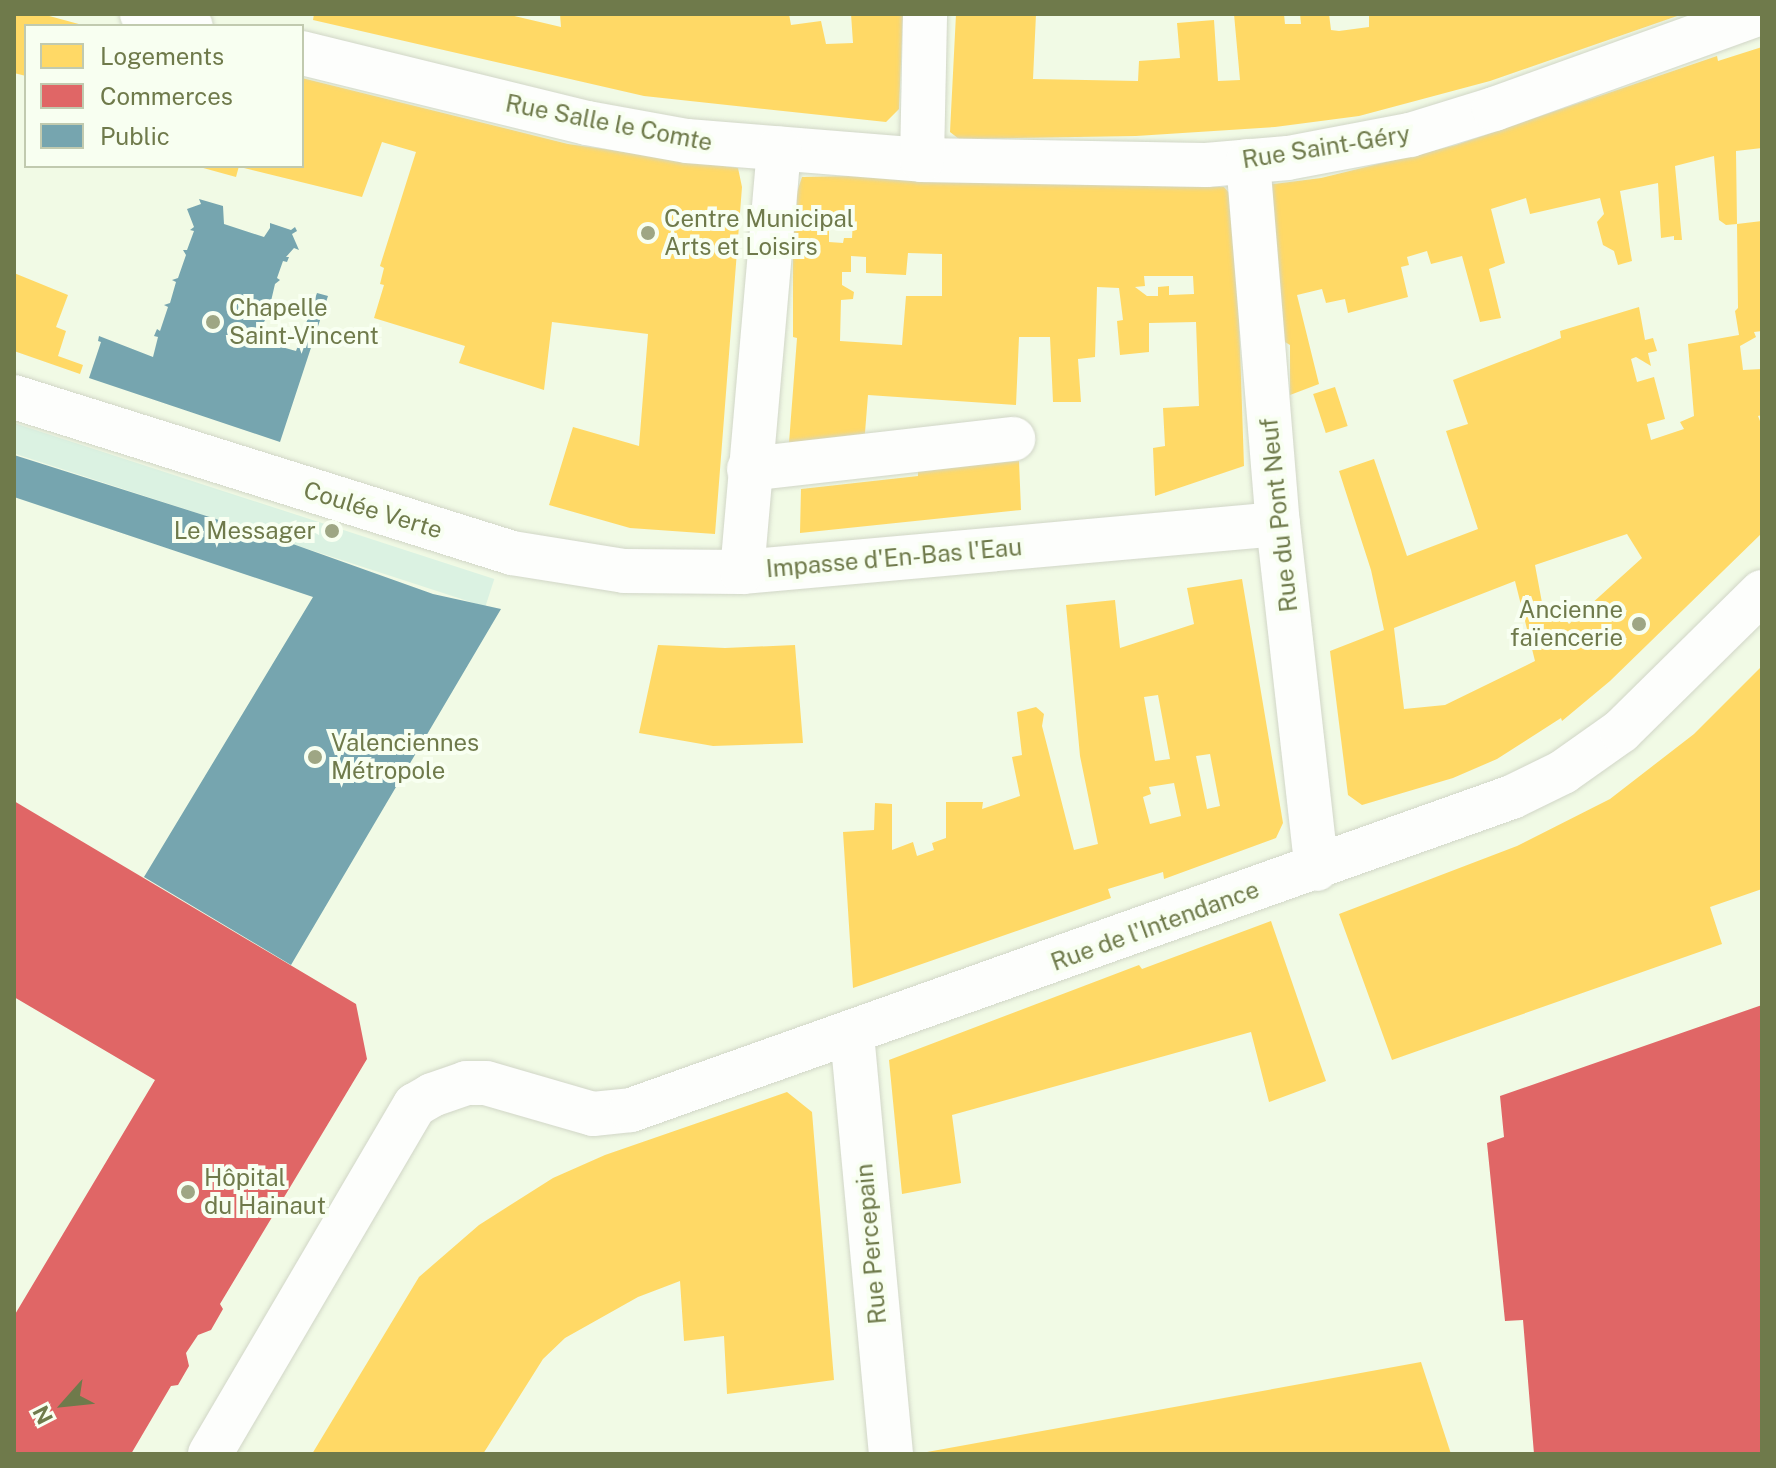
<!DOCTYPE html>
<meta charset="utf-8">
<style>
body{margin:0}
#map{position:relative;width:1776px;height:1468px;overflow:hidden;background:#f4f9ee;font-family:"Public Sans",sans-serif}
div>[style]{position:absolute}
.residential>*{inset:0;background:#f1fae5}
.green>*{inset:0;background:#dbf2e2;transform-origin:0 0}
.homes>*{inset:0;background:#ffd966;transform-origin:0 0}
.shops>*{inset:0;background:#e06666}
.public>*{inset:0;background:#76a5af}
.roads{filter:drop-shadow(0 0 2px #d1d6c7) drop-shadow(0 0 2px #d1d6c7)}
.minor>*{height:44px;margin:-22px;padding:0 22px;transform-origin:22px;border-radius:22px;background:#fdfefc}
.dots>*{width:22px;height:22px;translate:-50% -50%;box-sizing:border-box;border:4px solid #f8fff1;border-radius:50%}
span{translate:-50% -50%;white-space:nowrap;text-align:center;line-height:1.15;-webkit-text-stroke:8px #f8fff1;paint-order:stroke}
.street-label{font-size:24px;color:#6f7a4b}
.poi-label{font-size:24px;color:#6f7a4b}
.left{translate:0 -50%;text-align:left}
.right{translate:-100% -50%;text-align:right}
.frame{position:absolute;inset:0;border:16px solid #6f7a4b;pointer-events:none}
.legend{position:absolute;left:24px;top:24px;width:280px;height:144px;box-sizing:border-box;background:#f8fff1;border:2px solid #c1caaf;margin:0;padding:10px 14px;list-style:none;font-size:24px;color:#6f7a4b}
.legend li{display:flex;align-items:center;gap:16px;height:40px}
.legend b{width:40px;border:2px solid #c1caaf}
.north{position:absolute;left:24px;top:1364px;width:80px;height:80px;-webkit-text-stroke:6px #f8fff1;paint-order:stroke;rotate:243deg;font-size:22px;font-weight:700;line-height:32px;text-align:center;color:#6f7a4b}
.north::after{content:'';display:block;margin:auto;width:28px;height:36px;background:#6f7a4b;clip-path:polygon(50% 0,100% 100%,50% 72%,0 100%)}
</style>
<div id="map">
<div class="residential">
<i style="clip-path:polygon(evenodd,14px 14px,1762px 14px,1762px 1454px,14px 1454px,14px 14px,26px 26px,302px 26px,302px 166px,26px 166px,26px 26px)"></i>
</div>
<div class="green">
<i style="left:14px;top:423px;width:505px;height:29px;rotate:18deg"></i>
</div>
<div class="homes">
<i style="clip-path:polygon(14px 14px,42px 14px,86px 26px,26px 26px,26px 76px,14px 73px)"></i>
<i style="clip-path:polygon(314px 14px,506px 14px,561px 27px,560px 14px,789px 14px,791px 25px,821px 21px,826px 44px,853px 43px,851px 14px,903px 14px,899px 109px,886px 122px,644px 96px,313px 20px)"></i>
<i style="clip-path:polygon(956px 14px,1036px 14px,1033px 79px,1138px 81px,1139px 61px,1180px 58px,1177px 23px,1214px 20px,1218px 81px,1240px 80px,1234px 14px,1284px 14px,1285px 24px,1301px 24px,1300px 14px,1329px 14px,1331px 30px,1339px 31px,1369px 27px,1369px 14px,1683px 14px,1490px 81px,1359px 116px,1275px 127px,1136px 136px,959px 139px,950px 132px)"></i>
<i style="clip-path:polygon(1762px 47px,1762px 148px,1736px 151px,1737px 224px,1726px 225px,1719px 220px,1714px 156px,1675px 166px,1682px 240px,1674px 240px,1674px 236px,1661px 238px,1658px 183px,1620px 191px,1632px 261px,1618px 265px,1614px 251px,1603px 245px,1597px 222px,1604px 214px,1600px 198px,1530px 214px,1526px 198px,1491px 209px,1505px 263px,1489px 269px,1501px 318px,1480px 322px,1462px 256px,1431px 264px,1427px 251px,1407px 257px,1409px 265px,1401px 267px,1408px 297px,1348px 313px,1345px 299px,1326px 303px,1322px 289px,1297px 295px,1319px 384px,1290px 395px,1290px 345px,1280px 339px,1267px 185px,1321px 178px,1456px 145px,1717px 56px,1718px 61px)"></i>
<i style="clip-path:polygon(302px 78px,568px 144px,738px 168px,742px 187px,715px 534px,630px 528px,549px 505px,573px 427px,639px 446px,648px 334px,552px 322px,544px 390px,459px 363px,465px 346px,374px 318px,384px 285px,380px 284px,384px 268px,380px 266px,416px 152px,382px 142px,362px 197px,240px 167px,302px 166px)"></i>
<i style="clip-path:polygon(196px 166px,239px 166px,236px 177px)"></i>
<i style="clip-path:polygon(evenodd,855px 176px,1224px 187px,1235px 200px,1244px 466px,1155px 496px,1153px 448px,1165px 446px,1163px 408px,1199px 406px,1196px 322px,1149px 323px,1149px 352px,1120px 355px,1117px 321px,1123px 320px,1119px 288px,1097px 287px,1095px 357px,1078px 359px,1081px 402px,1053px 402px,1050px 337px,1019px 337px,1016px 405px,868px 395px,864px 445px,789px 443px,797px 338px,793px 337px,793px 217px,797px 217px,797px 192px,802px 177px,855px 176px,829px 220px,853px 220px,852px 238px,844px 238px,843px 243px,829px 242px,829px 220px,855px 176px,908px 253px,942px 254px,942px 296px,906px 296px,902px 345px,840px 341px,841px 300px,853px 299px,854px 292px,842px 285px,842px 272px,851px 272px,851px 256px,866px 257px,866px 273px,906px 275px,908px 253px,855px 176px,1144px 276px,1193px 276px,1194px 294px,1169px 295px,1169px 286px,1158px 287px,1158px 296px,1147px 296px,1135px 287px,1145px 286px,1144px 276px)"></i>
<i style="clip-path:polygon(evenodd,1762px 221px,1762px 331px,1754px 332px,1756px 337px,1740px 346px,1743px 370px,1762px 369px,1762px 415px,1758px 416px,1762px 426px,1762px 533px,1610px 681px,1562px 721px,1561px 718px,1497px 759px,1453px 778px,1362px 805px,1348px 795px,1330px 651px,1384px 630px,1371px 570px,1339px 471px,1374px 459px,1407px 556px,1478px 529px,1446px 431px,1468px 424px,1453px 380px,1561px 338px,1560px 331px,1639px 307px,1645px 340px,1653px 338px,1657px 351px,1648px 353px,1651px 366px,1636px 357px,1631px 359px,1637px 382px,1654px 377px,1665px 419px,1647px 424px,1651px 440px,1684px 429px,1680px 422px,1694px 416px,1688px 344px,1739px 335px,1735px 311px,1738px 308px,1737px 224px,1762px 221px,1627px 534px,1642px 558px,1569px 624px,1556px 607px,1543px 608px,1535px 565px,1627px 534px,1762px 221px,1515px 581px,1535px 661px,1445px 705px,1404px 709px,1394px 628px,1515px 581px)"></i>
<i style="clip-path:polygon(14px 273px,68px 295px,56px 327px,66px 331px,58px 356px,83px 365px,80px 374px,14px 351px)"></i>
<i style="left:1335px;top:387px;width:41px;height:23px;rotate:72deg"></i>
<i style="clip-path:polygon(1019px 461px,1021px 510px,800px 533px,801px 489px,918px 476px,918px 470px)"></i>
<i style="clip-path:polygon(evenodd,1242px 579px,1283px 823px,1276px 838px,1164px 879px,1163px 872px,1108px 889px,1111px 898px,853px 988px,843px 832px,874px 830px,875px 803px,892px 804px,892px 850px,913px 842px,917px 856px,934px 850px,932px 843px,946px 838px,946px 802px,983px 802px,982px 809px,1020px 796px,1012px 757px,1022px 755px,1017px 712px,1036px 707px,1044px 714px,1042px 726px,1074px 850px,1098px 844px,1080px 756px,1066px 605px,1115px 600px,1120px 648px,1194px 624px,1187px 588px,1242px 579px,1158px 695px,1170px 759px,1155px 761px,1144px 697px,1158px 695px,1242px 579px,1210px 754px,1220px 806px,1207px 809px,1196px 756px,1210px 754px,1242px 579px,1174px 783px,1181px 816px,1150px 824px,1143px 797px,1151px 794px,1149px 787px,1174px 783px)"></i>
<i style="clip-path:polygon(658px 645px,725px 648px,795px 645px,803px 743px,713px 746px,639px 733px)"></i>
<i style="clip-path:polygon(1762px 666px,1762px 889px,1710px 907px,1722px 944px,1392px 1060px,1339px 914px,1517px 846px,1610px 799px,1694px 734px)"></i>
<i style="clip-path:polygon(1271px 921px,1326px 1081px,1269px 1102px,1251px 1032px,952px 1115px,961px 1183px,902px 1194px,889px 1060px,1139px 965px,1142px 969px)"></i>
<i style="clip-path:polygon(787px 1092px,812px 1112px,834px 1380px,727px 1394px,724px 1336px,684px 1341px,680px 1281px,638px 1297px,565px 1338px,543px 1359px,483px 1454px,312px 1454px,419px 1277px,479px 1225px,553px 1178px,605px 1155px)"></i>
<i style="clip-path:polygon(1421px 1362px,1451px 1454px,927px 1454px,927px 1452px)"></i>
</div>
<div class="shops">
<i style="clip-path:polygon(14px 801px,356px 1004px,367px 1059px,220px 1304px,223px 1309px,211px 1330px,198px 1335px,186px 1353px,189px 1366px,178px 1385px,171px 1386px,131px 1454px,14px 1454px,14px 1316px,155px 1080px,14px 997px)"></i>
<i style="clip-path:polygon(1762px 1005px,1762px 1454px,1534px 1454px,1523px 1320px,1505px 1321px,1487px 1143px,1504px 1137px,1500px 1096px)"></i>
</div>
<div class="public">
<i style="clip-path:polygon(199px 199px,223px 206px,224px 224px,264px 237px,270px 228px,270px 223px,291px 230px,295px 227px,297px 231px,292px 234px,299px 250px,294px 248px,286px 257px,289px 257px,287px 262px,283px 261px,277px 278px,280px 280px,275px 284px,268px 314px,259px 332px,261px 337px,257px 340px,296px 351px,317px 293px,328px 296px,280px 442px,89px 378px,101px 342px,98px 341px,99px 336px,153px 357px,158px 337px,154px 336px,157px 329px,160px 331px,168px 307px,164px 305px,170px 303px,176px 282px,172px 280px,178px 278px,186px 255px,183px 250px,187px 250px,194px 231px,190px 230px,194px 227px,187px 209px,201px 204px)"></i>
<i style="clip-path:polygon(14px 455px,276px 538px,433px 594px,501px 609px,291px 965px,144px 877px,313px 597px,14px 497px)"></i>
</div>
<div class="roads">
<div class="minor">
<i style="left:142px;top:14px;width:50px;rotate:13.8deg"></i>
<i style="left:302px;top:53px;width:293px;rotate:13.8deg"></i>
<i style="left:587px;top:123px;width:102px;rotate:10.2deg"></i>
<i style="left:687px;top:141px;width:236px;rotate:4.6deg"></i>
<i style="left:922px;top:160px;width:284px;rotate:1deg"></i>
<i style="left:1206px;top:165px;width:82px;rotate:-4.9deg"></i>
<i style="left:1288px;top:158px;width:124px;rotate:-10.7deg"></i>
<i style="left:1410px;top:135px;width:88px;rotate:-17.2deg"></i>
<i style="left:1494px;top:109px;width:281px;rotate:-19.8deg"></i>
<i style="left:922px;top:160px;width:146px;rotate:-88.8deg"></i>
<i style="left:1248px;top:161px;width:364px;rotate:85.3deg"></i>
<i style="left:1278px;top:524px;width:347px;rotate:83.6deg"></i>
<i style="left:14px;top:397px;width:522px;rotate:17.39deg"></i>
<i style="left:512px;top:553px;width:113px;rotate:9.1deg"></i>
<i style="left:624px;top:571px;width:118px;rotate:0.5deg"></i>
<i style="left:742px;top:572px;width:538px;rotate:-5.12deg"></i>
<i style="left:749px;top:469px;width:266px;rotate:-6.5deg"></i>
<i style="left:742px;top:572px;width:425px;rotate:-85deg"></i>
<i style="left:852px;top:1034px;width:422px;rotate:84.7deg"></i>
<i style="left:210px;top:1454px;width:405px;rotate:-59.6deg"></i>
<i style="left:415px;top:1105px;width:20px;rotate:-30deg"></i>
<i style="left:432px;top:1095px;width:36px;rotate:-19deg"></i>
<i style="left:466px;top:1083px;width:20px"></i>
<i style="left:486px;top:1083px;width:111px;rotate:16.2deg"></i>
<i style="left:593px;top:1114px;width:38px;rotate:-6deg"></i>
<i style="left:631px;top:1110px;width:935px;rotate:-19.56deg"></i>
<i style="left:1512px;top:797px;width:57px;rotate:-26.1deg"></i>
<i style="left:1563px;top:772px;width:71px;rotate:-35.3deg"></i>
<i style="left:1621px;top:731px;width:198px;rotate:-44.6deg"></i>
</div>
</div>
<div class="dots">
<i style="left:648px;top:233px;background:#9ea684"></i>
<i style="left:213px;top:322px;background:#9ea684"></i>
<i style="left:332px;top:531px;background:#9ea684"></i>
<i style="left:1639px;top:624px;background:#9ea684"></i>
<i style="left:315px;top:757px;background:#9ea684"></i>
<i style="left:188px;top:1192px;background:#9ea684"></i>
</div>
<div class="street-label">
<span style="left:609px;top:123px;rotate:11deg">Rue Salle le Comte</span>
<span style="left:1326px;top:147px;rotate:-9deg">Rue Saint-Géry</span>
<span style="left:373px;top:510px;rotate:17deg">Coulée Verte</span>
<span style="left:1279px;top:515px;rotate:-96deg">Rue du Pont Neuf</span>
<span style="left:894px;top:558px;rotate:-5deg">Impasse d'En-Bas l'Eau</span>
<span style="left:1155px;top:926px;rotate:-20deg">Rue de l'Intendance</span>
<span style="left:871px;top:1244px;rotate:-95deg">Rue Percepain</span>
</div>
<div class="poi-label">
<span class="left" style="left:664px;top:233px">Centre Municipal<br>Arts et Loisirs</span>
<span class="left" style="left:229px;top:322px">Chapelle<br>Saint-Vincent</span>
<span class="right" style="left:316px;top:531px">Le Messager</span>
<span class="right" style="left:1623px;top:624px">Ancienne<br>faïencerie</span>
<span class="left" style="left:331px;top:757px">Valenciennes<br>Métropole</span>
<span class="left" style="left:204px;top:1192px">Hôpital<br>du Hainaut</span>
</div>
<div class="frame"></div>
<ul class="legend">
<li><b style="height:22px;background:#ffd966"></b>Logements</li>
<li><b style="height:22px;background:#e06666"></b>Commerces</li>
<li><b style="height:22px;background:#76a5af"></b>Public</li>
</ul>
<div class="north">N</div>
</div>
